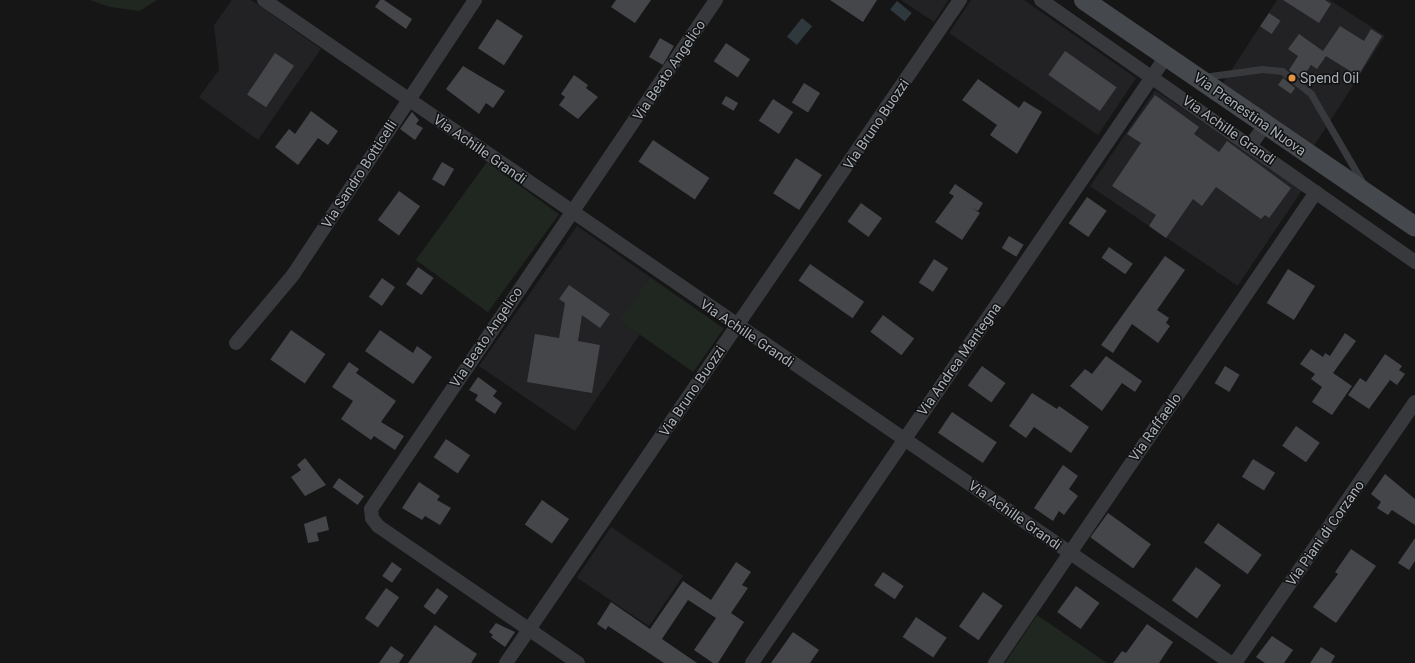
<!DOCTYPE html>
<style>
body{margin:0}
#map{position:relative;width:1415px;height:663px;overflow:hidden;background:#161617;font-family:Roboto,sans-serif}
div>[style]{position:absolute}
.built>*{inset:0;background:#222224;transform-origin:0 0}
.green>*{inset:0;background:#202720;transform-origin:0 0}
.water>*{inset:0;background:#2f383c;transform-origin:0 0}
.building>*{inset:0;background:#45464a;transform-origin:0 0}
.lane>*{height:7px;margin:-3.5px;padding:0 3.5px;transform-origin:3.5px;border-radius:3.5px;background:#37393c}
.street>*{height:14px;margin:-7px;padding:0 7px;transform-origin:7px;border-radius:7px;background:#37393c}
.secondary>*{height:20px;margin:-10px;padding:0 10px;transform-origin:10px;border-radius:10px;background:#45484c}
.dots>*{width:11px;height:11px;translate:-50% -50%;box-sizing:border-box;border:2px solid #111112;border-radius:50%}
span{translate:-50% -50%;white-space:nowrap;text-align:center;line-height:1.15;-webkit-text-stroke:3px #111112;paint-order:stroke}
.street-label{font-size:14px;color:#a9afb6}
.poi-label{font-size:14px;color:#a9afb6}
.left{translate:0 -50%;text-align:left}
</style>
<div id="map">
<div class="built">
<i style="clip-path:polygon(232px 0,251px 0,321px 49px,258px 140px,199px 97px,219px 70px,214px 25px)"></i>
<i style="clip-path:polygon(901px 0,948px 0,934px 22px)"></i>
<i style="clip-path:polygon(971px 0,1024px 0,1136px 78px,1098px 135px,949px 33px)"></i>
<i style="clip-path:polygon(1277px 0,1330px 0,1385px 36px,1312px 149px,1221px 86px)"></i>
<i style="left:1155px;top:90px;width:178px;height:116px;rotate:34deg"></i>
<i style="clip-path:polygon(577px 226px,650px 277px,620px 321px,640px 334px,575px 431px,479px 366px)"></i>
<i style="left:611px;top:527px;width:87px;height:61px;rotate:34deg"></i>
</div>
<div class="green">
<i style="clip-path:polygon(90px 0,157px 0,140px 11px,110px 7px)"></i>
<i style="left:487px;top:162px;width:89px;height:121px;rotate:36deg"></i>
<i style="left:650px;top:277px;width:90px;height:53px;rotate:35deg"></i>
<i style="clip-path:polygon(1037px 615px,1107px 663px,1005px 663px)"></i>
</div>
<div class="water">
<i style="left:897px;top:1px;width:19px;height:11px;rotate:39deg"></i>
<i style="left:802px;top:18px;width:13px;height:24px;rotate:39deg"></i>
</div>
<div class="building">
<i style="clip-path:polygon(380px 0,384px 0,412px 19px,406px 29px,375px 7px)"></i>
<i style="clip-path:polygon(616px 0,651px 0,635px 23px,611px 7px)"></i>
<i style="clip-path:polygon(830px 0,877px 0,863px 22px)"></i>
<i style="clip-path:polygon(1283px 0,1325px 0,1331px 4px,1319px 23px)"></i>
<i style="left:1269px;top:13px;width:14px;height:16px;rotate:34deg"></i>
<i style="left:497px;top:19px;width:31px;height:35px;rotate:33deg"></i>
<i style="clip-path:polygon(1340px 26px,1364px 41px,1371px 29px,1382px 36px,1358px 76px,1326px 56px,1317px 69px,1311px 65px,1301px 80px,1289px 70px,1298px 56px,1288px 49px,1299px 34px,1323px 51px)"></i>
<i style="left:660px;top:38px;width:16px;height:22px;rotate:30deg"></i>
<i style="left:726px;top:43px;width:29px;height:22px;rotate:34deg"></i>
<i style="left:1065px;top:51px;width:63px;height:29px;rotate:35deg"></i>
<i style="left:275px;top:53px;width:23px;height:50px;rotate:34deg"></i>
<i style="clip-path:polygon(463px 66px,505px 91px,493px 108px,486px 103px,479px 114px,446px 89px)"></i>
<i style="clip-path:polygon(574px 75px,588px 85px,586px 88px,598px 97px,578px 119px,559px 105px,565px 97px,561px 94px)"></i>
<i style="clip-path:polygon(1283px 78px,1295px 88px,1291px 94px,1278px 85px)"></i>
<i style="clip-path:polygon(978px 79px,1019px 108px,1024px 101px,1042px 112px,1017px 154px,990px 135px,997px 125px,962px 100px)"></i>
<i style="left:804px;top:83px;width:19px;height:23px;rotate:32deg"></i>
<i style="clip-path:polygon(1155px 95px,1199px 127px,1194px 134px,1219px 152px,1227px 141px,1291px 188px,1269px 218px,1265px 215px,1261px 219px,1216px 187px,1202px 206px,1193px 199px,1166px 238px,1149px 226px,1156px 215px,1112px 186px,1141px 143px,1127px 134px)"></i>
<i style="left:726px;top:96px;width:14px;height:9px;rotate:30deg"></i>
<i style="left:773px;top:99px;width:24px;height:26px;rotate:33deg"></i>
<i style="clip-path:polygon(311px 111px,338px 131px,328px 145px,318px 138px,298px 165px,275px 147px,289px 129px,295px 134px)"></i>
<i style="clip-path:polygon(412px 112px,419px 120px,416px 124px,423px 128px,415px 140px,400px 129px)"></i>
<i style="left:653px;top:140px;width:68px;height:26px;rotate:34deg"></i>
<i style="left:796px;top:158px;width:31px;height:42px;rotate:33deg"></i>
<i style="left:442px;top:162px;width:14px;height:20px;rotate:30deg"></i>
<i style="clip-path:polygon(955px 184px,983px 203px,978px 211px,972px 208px,980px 213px,962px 240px,935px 222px,954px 196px,949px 193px)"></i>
<i style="left:399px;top:191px;width:26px;height:36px;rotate:36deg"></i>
<i style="left:1087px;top:197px;width:24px;height:32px;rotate:35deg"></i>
<i style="left:861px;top:203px;width:26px;height:23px;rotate:36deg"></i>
<i style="left:1009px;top:236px;width:17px;height:14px;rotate:31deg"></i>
<i style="left:1109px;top:247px;width:29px;height:13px;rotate:35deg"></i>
<i style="clip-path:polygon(1165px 256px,1185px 270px,1157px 310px,1169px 318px,1166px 323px,1170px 326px,1158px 343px,1132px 324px,1113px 353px,1101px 345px)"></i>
<i style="left:934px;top:259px;width:17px;height:28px;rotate:33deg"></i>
<i style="left:810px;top:264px;width:66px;height:20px;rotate:35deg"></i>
<i style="left:418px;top:267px;width:19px;height:21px;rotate:35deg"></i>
<i style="left:1288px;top:269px;width:32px;height:40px;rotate:32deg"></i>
<i style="left:382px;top:278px;width:16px;height:23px;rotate:35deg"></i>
<i style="clip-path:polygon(569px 285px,610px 314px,600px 328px,582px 315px,578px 341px,600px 345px,592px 393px,527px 382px,535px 334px,559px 338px,565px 303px,559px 299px)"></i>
<i style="left:883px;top:315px;width:39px;height:21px;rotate:37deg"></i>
<i style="left:291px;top:330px;width:42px;height:36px;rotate:35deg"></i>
<i style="clip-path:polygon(380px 330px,413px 353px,417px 346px,432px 357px,413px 384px,365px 351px)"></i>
<i style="clip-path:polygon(1345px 333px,1356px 341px,1333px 373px,1352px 386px,1332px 415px,1312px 402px,1322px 387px,1311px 379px,1315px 374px,1300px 364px,1311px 349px,1323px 357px,1325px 353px,1330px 356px)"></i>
<i style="clip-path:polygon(1385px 354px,1402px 366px,1399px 370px,1405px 374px,1397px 385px,1390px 380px,1369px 409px,1348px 395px,1360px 378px,1366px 382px)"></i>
<i style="clip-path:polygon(1106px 356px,1142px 381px,1135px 392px,1122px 383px,1102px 411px,1070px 386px,1085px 369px,1092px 374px)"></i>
<i style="clip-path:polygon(349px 362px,359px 369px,356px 373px,396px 401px,381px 422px,404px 436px,395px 450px,374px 436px,371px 440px,341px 419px,353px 401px,332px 387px)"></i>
<i style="left:982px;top:366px;width:29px;height:24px;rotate:36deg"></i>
<i style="left:1225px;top:366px;width:17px;height:20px;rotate:31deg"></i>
<i style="clip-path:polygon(478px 377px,497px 391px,493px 396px,502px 403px,495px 414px,475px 400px,478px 395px,469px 390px)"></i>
<i style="clip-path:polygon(1032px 393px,1057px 409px,1059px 406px,1089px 427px,1071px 453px,1034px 427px,1026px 438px,1009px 426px)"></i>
<i style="left:952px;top:412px;width:54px;height:25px;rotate:34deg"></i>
<i style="left:1296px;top:426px;width:29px;height:24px;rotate:35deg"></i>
<i style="left:446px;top:439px;width:29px;height:22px;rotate:34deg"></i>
<i style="clip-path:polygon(305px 458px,326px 485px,305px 496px,291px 477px,301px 470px,297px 465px)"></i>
<i style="left:1253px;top:459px;width:26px;height:21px;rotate:32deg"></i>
<i style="clip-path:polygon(1063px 465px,1078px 476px,1069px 489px,1078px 496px,1064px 515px,1059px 511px,1053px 521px,1034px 508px)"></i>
<i style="clip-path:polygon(1385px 474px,1415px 499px,1415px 525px,1392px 510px,1388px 515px,1377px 508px,1381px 502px,1371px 494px)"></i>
<i style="left:339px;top:478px;width:31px;height:11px;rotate:36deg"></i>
<i style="clip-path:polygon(419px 482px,440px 496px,437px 500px,451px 508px,440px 525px,425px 516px,422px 520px,402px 508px)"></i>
<i style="left:542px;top:500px;width:33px;height:30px;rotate:35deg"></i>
<i style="left:1108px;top:513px;width:53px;height:30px;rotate:36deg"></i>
<i style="clip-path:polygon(326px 516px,329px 530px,317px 533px,319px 541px,308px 543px,304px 524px)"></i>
<i style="left:1218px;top:523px;width:54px;height:24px;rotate:36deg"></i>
<i style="clip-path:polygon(1415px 538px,1415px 561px,1409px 570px,1398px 563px)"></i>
<i style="clip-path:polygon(1351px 549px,1376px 566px,1336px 623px,1313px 607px,1338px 574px,1335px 572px)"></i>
<i style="left:392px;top:562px;width:12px;height:17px;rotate:35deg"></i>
<i style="clip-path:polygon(736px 562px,751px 572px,742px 585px,748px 588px,731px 613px,744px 622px,718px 663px,713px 663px,694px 650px,716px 618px,688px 600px,662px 639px,697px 663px,664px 663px,608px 626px,606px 630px,597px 624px,611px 602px,650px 629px,683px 581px,711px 600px)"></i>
<i style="left:1196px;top:567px;width:31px;height:41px;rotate:36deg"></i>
<i style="left:883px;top:572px;width:25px;height:16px;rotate:34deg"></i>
<i style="left:1076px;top:586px;width:29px;height:32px;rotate:36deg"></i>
<i style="left:386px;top:588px;width:16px;height:37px;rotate:35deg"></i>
<i style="left:437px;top:588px;width:14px;height:23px;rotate:36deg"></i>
<i style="left:983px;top:592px;width:24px;height:42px;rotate:35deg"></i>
<i style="left:916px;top:617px;width:37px;height:24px;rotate:34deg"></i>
<i style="clip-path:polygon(496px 623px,515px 632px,505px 647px,491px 637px,493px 635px,489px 632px)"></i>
<i style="clip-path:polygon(1147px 624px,1173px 642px,1159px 663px,1113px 663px,1122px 651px,1126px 653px)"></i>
<i style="clip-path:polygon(435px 625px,477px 654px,471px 663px,408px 663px)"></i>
<i style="clip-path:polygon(793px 632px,819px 650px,810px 663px,771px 663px)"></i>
<i style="clip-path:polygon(1272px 636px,1293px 650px,1284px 663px,1265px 663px,1256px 657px)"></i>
<i style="clip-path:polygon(391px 646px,404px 655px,399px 663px,379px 663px)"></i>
<i style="clip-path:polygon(1321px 647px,1335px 656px,1331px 663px,1310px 663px)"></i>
</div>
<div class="lane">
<i style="left:1203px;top:77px;width:60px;rotate:-7.7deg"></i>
<i style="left:1262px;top:69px;width:20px;rotate:6deg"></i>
<i style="left:1282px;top:71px;width:37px;rotate:38deg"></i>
<i style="left:1311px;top:94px;width:105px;rotate:59.8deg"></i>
</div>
<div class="street">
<i style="left:264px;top:0;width:1172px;rotate:34.44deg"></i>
<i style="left:1041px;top:0;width:457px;rotate:35deg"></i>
<i style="left:1251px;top:145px;width:24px;rotate:-55deg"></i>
<i style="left:236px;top:343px;width:89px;rotate:-50deg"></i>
<i style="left:293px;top:275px;width:330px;rotate:-56.5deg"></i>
<i style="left:506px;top:663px;width:804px;rotate:-55.6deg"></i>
<i style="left:578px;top:663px;width:242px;rotate:-145.6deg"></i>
<i style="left:378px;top:526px;width:10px;rotate:-127deg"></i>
<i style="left:372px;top:518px;width:9px;rotate:-96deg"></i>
<i style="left:371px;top:509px;width:615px;rotate:-55.87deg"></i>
<i style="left:752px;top:663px;width:736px;rotate:-55.68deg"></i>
<i style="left:995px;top:663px;width:570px;rotate:-55.72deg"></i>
<i style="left:1235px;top:663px;width:317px;rotate:-55.4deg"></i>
</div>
<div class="secondary">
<i style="left:1084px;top:0;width:401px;rotate:34.4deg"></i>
</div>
<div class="dots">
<i style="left:1292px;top:78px;background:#e39342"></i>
</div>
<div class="street-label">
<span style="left:669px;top:70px;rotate:-56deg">Via Beato Angelico</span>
<span style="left:1250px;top:114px;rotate:35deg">Via Prenestina Nuova</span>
<span style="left:876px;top:124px;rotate:-56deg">Via Bruno Buozzi</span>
<span style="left:1229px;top:130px;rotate:35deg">Via Achille Grandi</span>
<span style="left:480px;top:149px;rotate:35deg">Via Achille Grandi</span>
<span style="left:359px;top:174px;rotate:-57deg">Via Sandro Botticelli</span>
<span style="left:747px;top:333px;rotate:34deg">Via Achille Grandi</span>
<span style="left:486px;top:337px;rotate:-56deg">Via Beato Angelico</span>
<span style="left:959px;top:359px;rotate:-55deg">Via Andrea Mantegna</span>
<span style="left:692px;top:391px;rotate:-56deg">Via Bruno Buozzi</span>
<span style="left:1155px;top:427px;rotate:-55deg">Via Raffaello</span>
<span style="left:1015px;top:515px;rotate:35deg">Via Achille Grandi</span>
<span style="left:1325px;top:533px;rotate:-55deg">Via Piani di Corzano</span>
</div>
<div class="poi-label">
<span class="left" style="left:1300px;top:78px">Spend Oil</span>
</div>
</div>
